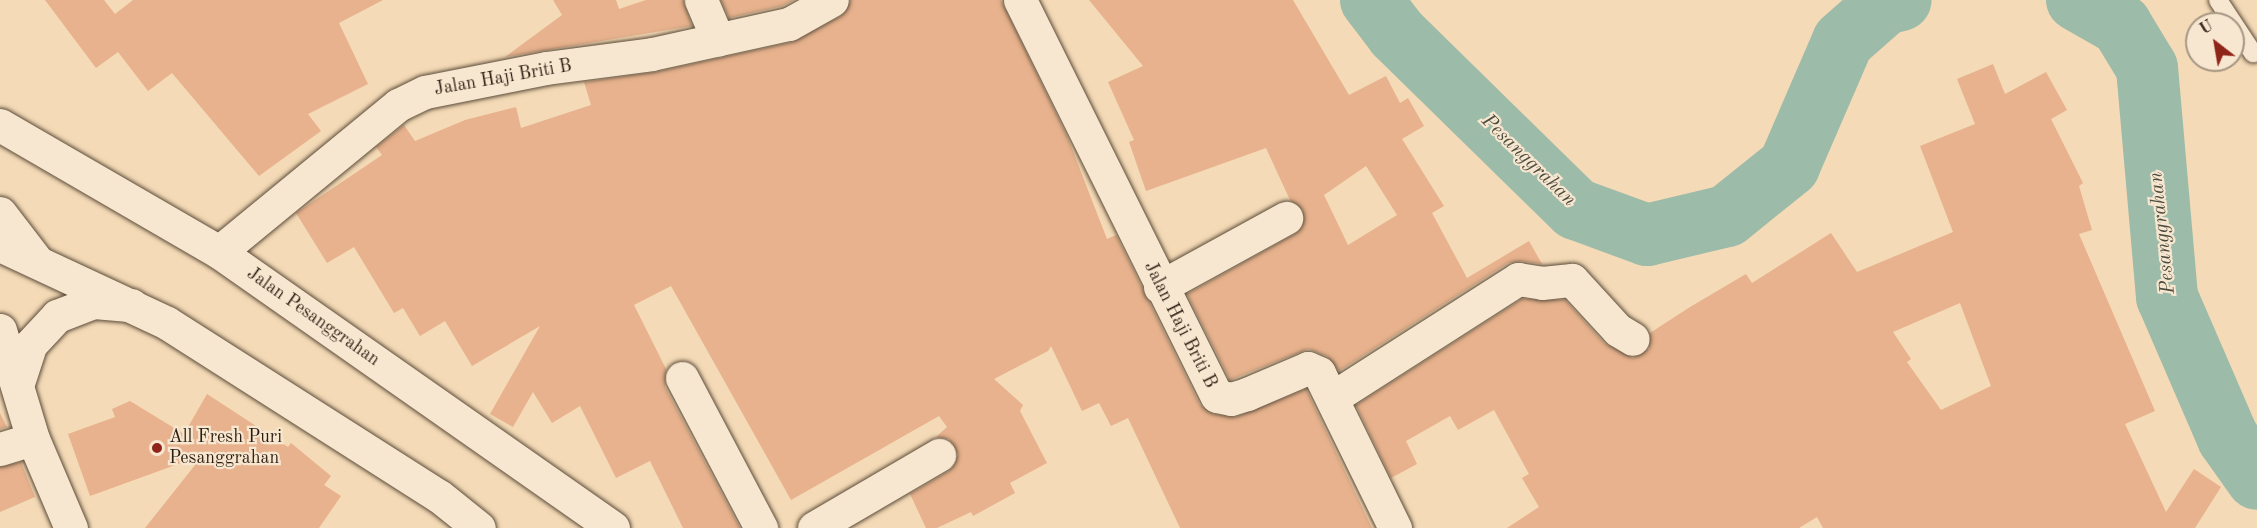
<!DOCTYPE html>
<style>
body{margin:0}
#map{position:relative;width:2257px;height:528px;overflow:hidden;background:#f4dab6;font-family:"Old Standard TT",serif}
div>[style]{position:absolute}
.river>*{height:62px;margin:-31px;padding:0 31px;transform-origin:31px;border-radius:31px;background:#9dbba9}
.building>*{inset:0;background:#e7b28d}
.roads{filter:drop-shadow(0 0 2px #5c4c3a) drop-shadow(0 0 2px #5c4c3a)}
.service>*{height:18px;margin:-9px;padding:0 9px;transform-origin:9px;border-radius:9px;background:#f8e7d0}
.minor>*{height:33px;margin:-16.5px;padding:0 16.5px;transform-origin:16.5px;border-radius:16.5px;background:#f8e7d0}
.secondary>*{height:33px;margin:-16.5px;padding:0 16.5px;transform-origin:16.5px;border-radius:16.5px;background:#f8e7d0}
.dots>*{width:16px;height:16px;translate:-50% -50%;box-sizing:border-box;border:3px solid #f8e7d0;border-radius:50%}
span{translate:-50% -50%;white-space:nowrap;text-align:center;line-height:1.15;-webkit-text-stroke:4.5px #f8e7d0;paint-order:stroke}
.street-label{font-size:18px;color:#2a1d10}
.poi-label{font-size:18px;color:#2a1d10}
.left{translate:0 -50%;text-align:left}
.water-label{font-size:20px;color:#4c4c3e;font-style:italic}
.north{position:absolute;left:2185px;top:12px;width:60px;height:60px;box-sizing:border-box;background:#f8e7d0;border:2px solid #a69683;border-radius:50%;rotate:329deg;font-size:16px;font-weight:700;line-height:24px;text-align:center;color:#2a1d10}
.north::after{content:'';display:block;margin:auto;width:21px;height:27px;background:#8f2418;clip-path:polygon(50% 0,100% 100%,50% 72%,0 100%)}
</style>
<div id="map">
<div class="river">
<i style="left:1371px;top:0;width:43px;rotate:52.6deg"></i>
<i style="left:1397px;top:34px;width:250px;rotate:44.4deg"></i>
<i style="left:1576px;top:209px;width:76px;rotate:20.1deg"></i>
<i style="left:1647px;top:235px;width:82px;rotate:-13.4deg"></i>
<i style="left:1727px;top:216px;width:80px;rotate:-38.9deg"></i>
<i style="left:1789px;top:166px;width:136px;rotate:-66.6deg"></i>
<i style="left:1843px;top:41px;width:56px;rotate:-41.4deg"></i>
<i style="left:1885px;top:4px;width:16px;rotate:-14deg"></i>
<i style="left:2077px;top:0;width:51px;rotate:29.6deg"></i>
<i style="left:2121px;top:25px;width:50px;rotate:58.8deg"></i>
<i style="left:2147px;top:68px;width:230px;rotate:85deg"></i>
<i style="left:2167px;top:297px;width:154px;rotate:66.6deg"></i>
<i style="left:2228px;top:438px;width:50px;rotate:54.7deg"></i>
</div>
<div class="building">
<i style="clip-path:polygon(45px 0,104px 0,115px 14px,133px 0,383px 0,339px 23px,368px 84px,308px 114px,321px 131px,259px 176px,172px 73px,148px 91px,118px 52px,96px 68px)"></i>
<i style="clip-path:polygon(553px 0,616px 0,619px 9px,646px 0,683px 0,692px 26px,505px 57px,562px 15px)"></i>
<i style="clip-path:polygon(721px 0,794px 0,782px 6px,729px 18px)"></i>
<i style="clip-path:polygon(851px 0,1001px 0,1067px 136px,1107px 239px,1116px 235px,1200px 405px,1213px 414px,1236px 417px,1306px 389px,1372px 528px,1180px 528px,1128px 418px,1111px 426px,1099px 403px,1082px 411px,1051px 346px,1048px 351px,994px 379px,1023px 405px,1020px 411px,1047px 463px,1010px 483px,1015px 493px,973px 516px,971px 512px,937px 528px,926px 528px,910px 494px,949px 471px,958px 455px,949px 439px,936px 437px,947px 427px,939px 416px,791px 500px,671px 286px,634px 305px,666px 369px,665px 387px,740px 528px,683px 528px,650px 461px,616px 478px,580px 406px,552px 423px,533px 392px,513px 427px,490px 414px,540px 326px,472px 366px,445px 321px,420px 336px,403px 308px,394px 313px,354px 247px,327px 263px,296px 213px,382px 155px,376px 147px,404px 125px,415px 141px,465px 120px,516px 107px,521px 128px,591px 105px,584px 82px,656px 72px,793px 42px,841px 16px)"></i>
<i style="clip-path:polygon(evenodd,1089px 0,1293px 0,1349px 95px,1386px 76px,1400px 103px,1408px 98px,1424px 126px,1402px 139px,1444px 206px,1432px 213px,1467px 278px,1529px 241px,1542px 264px,1521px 261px,1508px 263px,1339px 371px,1327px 356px,1308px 349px,1230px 380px,1187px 294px,1295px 234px,1302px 227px,1303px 210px,1290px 200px,1266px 148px,1146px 191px,1129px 142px,1134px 140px,1108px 82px,1143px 66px,1089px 0,1366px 166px,1397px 215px,1348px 245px,1324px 195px,1366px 166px)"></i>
<i style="clip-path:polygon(evenodd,1993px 64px,2005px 94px,2046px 72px,2067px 110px,2051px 119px,2083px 183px,2079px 186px,2092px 230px,2079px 234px,2155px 411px,2125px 424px,2166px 512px,2194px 469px,2221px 487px,2195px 528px,1823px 528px,1817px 517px,1799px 528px,1507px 528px,1539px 507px,1522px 478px,1529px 474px,1494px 410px,1458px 430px,1450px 416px,1406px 441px,1417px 464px,1391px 478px,1356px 405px,1522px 299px,1565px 300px,1604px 343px,1633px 358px,1649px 349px,1650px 333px,1690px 307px,1746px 274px,1752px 283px,1831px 233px,1857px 272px,1953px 232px,1920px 146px,1975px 124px,1957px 79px,1993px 64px,1960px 303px,1991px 386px,1941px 410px,1907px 362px,1911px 359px,1893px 332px,1960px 303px)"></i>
<i style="clip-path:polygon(207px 394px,288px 447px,291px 443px,331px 476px,324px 485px,341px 496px,319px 528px,145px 528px,203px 455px,90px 496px,68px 434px,115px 417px,112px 409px,130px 401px,184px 434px)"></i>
<i style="clip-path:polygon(0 413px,7px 427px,0 429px)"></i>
<i style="clip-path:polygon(21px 462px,35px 497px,0 512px,0 467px)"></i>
</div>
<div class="roads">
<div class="service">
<i style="left:2218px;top:0;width:64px;rotate:56.6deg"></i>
</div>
<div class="minor">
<i style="left:701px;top:0;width:43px;rotate:67deg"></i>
<i style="left:1020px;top:0;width:442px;rotate:63.6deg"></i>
<i style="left:1217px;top:396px;width:14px;rotate:12deg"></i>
<i style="left:1231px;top:399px;width:17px;rotate:-17deg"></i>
<i style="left:1247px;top:394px;width:66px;rotate:-23.1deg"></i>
<i style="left:1308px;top:368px;width:12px;rotate:24deg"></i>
<i style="left:1319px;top:373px;width:173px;rotate:63.9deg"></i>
<i style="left:219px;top:252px;width:232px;rotate:-39.4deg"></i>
<i style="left:398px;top:105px;width:30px;rotate:-26deg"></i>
<i style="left:425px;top:92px;width:123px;rotate:-11.2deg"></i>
<i style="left:546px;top:68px;width:107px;rotate:-7.5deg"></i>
<i style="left:652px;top:54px;width:140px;rotate:-12.4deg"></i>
<i style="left:789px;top:24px;width:49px;rotate:-29.2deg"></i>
<i style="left:1160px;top:287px;width:144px;rotate:-28.7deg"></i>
<i style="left:0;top:330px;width:114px;rotate:73.2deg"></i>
<i style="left:33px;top:439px;width:97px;rotate:66.9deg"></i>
<i style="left:682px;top:378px;width:170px;rotate:62.2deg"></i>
<i style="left:18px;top:383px;width:40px;rotate:-72deg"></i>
<i style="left:30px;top:345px;width:40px;rotate:-47deg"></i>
<i style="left:57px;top:316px;width:40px;rotate:-21deg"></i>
<i style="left:94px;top:302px;width:38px;rotate:5deg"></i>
<i style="left:1332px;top:398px;width:221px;rotate:-32.6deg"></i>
<i style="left:1518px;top:279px;width:24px;rotate:9deg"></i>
<i style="left:1542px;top:283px;width:30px;rotate:-6deg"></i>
<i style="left:1572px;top:280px;width:68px;rotate:47.4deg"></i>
<i style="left:1618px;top:330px;width:17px;rotate:31deg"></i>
<i style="left:0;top:449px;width:34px;rotate:-17deg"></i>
<i style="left:814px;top:528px;width:145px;rotate:-30.3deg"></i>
</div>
<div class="secondary">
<i style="left:0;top:125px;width:253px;rotate:30.1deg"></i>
<i style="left:219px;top:252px;width:481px;rotate:35deg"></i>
<i style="left:0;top:213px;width:59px;rotate:52.5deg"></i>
<i style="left:0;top:245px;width:184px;rotate:25deg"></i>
<i style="left:167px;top:323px;width:322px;rotate:32.5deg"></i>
<i style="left:439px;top:496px;width:51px;rotate:38.7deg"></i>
</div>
</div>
<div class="dots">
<i style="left:157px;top:448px;background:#8f2418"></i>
</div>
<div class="street-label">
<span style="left:503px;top:78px;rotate:-10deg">Jalan Haji Briti B</span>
<span style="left:313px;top:317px;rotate:35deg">Jalan Pesanggrahan</span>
<span style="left:1180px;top:325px;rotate:63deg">Jalan Haji Briti B</span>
</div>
<div class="poi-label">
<span class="left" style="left:169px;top:448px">All Fresh Puri<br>Pesanggrahan</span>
</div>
<div class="water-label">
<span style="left:1528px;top:161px;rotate:44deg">Pesanggrahan</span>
<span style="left:2163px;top:233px;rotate:-96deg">Pesanggrahan</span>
</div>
<div class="north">U</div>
</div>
